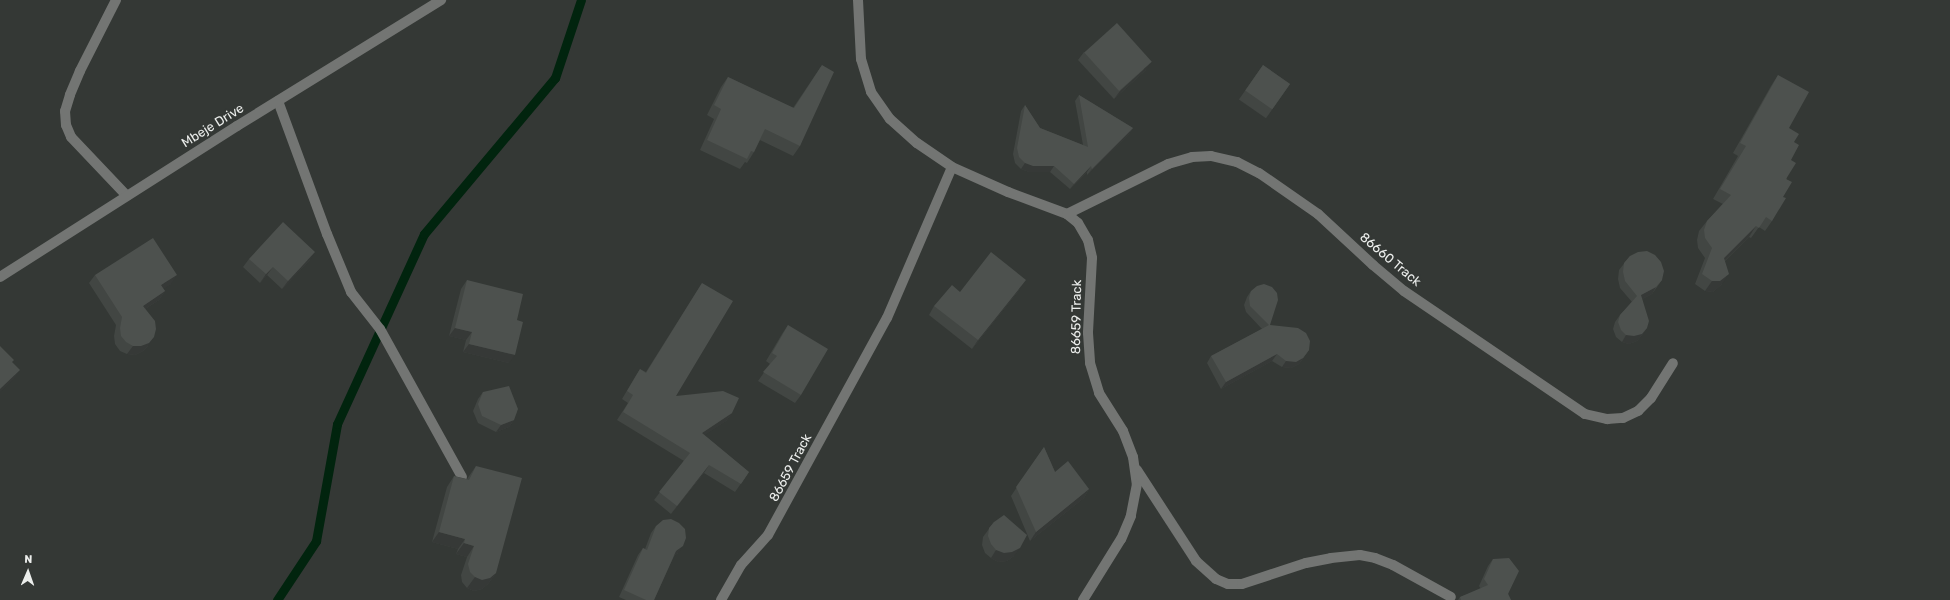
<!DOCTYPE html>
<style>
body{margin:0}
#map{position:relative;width:1950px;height:600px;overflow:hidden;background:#343835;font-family:Rubik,sans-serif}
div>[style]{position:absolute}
.stream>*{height:9px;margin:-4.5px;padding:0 4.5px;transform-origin:4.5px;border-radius:4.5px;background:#01240e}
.minor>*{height:10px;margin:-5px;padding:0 5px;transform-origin:5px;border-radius:5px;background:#737573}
.wall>*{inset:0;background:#424643;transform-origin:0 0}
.shaded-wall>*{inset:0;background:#363937}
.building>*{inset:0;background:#4d514e;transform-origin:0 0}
span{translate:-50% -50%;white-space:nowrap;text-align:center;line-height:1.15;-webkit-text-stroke:4px #343835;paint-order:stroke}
.street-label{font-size:13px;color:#eceeec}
.north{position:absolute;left:8px;top:552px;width:40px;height:40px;-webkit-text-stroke:3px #343835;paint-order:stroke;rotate:2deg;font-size:11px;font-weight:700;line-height:16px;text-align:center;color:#eceeec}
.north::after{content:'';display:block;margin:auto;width:14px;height:18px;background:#eceeec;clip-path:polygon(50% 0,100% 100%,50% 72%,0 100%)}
</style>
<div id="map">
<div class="stream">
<i style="left:277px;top:600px;width:71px;rotate:-56.5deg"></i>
<i style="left:316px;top:541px;width:119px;rotate:-79.8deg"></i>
<i style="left:337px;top:424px;width:209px;rotate:-65.4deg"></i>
<i style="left:424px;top:234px;width:204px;rotate:-50deg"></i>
<i style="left:555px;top:78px;width:82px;rotate:-71.6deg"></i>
</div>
<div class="minor">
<i style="left:116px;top:0;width:80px;rotate:116.9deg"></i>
<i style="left:80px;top:71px;width:26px;rotate:113deg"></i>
<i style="left:70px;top:95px;width:17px;rotate:107deg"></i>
<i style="left:65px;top:111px;width:14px;rotate:86deg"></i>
<i style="left:66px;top:125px;width:13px;rotate:67deg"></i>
<i style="left:71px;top:137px;width:81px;rotate:46.5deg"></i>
<i style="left:858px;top:0;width:59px;rotate:87.1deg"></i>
<i style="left:861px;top:59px;width:34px;rotate:73deg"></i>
<i style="left:871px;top:92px;width:33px;rotate:55deg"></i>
<i style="left:890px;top:119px;width:36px;rotate:42deg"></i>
<i style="left:917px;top:143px;width:42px;rotate:34.4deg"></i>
<i style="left:952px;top:167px;width:61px;rotate:24.1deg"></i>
<i style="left:1008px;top:192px;width:63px;rotate:20.4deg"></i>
<i style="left:1067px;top:214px;width:14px;rotate:39deg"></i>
<i style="left:1078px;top:223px;width:20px;rotate:60deg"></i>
<i style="left:1088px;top:240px;width:18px;rotate:77deg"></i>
<i style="left:1092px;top:258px;width:75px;rotate:93.1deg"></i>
<i style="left:1088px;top:333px;width:30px;rotate:86deg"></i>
<i style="left:1090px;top:363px;width:31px;rotate:73deg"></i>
<i style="left:1099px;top:393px;width:45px;rotate:57.7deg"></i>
<i style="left:1123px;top:431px;width:28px;rotate:69deg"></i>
<i style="left:1133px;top:457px;width:27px;rotate:82deg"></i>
<i style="left:1137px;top:484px;width:33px;rotate:101deg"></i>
<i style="left:1131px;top:516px;width:25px;rotate:113deg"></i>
<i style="left:1121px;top:539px;width:72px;rotate:121.9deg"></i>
<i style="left:278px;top:101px;width:142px;rotate:69.8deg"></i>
<i style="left:327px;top:234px;width:63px;rotate:67.5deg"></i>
<i style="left:351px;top:292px;width:47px;rotate:51.9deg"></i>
<i style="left:380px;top:329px;width:169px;rotate:61deg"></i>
<i style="left:1067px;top:214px;width:113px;rotate:-26.3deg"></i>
<i style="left:1168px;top:164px;width:25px;rotate:-16deg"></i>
<i style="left:1192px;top:157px;width:19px;rotate:-3deg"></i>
<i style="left:1211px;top:156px;width:27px;rotate:13deg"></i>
<i style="left:1237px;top:162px;width:25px;rotate:27deg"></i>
<i style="left:1259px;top:173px;width:72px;rotate:34.8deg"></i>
<i style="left:1318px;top:214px;width:75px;rotate:42.8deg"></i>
<i style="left:1373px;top:265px;width:40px;rotate:40deg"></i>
<i style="left:1404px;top:291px;width:219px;rotate:34.2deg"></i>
<i style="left:1585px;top:414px;width:23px;rotate:13deg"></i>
<i style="left:1607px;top:419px;width:16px;rotate:-4deg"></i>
<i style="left:1623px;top:418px;width:17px;rotate:-25deg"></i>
<i style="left:1638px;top:411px;width:18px;rotate:-45deg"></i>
<i style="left:1651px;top:398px;width:41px;rotate:-57.8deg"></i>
<i style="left:0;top:277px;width:281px;rotate:-32.5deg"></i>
<i style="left:237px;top:126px;width:240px;rotate:-31.7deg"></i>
<i style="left:1137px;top:470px;width:108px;rotate:57deg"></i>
<i style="left:1196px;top:561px;width:27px;rotate:42deg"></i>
<i style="left:1216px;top:579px;width:13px;rotate:23deg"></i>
<i style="left:1228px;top:584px;width:14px"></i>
<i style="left:1242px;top:584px;width:67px;rotate:-18.2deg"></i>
<i style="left:1306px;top:563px;width:25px;rotate:-11deg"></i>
<i style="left:1331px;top:558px;width:29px;rotate:-6deg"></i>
<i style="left:1360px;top:555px;width:15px;rotate:11deg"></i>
<i style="left:1375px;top:558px;width:19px;rotate:21deg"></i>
<i style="left:1393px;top:565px;width:66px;rotate:28.9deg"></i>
<i style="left:721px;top:600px;width:40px;rotate:-60.3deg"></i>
<i style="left:741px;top:565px;width:40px;rotate:-48deg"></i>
<i style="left:768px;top:535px;width:247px;rotate:-61.3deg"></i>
<i style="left:887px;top:318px;width:164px;rotate:-66.7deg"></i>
</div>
<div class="wall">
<i style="clip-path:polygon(1084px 52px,1146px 70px,1114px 99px,1078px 60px)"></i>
<i style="clip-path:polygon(822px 65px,800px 146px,793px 156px,760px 140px,754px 152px,747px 163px,745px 162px,740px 169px,700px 150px,714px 119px,707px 115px,721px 87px,728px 77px,793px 108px)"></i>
<i style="left:1263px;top:65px;width:33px;height:42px;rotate:35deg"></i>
<i style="clip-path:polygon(1778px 75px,1789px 128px,1794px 142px,1783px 197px,1772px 221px,1765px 231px,1759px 227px,1751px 238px,1749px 237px,1725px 261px,1722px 284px,1713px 292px,1705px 291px,1695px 284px,1705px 258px,1698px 248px,1697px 240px,1699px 231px,1707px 221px,1723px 204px,1713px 199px,1738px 156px,1733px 153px,1771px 86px)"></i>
<i style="clip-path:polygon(1079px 95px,1133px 128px,1129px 134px,1087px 175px,1087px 172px,1070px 189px,1050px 172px,1029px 172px,1021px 169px,1015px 163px,1013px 154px,1021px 111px,1025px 105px,1040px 128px,1083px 145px,1075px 101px)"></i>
<i style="clip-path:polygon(1630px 256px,1662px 280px,1652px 294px,1642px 299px,1647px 328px,1642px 335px,1637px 341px,1629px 344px,1622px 342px,1616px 337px,1613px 329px,1615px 322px,1620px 315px,1632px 302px,1620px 288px,1618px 279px,1619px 270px)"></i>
<i style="clip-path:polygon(249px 259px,310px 260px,282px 289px,267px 275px,260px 283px,243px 267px)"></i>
<i style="clip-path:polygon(95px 275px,171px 284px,163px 288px,165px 291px,159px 300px,145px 309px,148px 346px,143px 351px,135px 355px,127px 354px,120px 351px,115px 344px,114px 336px,116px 325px,89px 283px)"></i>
<i style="clip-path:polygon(467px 280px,517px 320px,509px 363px,463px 352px,466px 340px,449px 336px,461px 289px)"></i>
<i style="clip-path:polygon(702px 283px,676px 396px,732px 413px,726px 421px,704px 435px,749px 472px,735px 492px,704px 473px,671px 514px,654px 500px,684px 461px,617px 420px,628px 403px,622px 399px,635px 377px,640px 369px,646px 372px)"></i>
<i style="clip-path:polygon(1020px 289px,972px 349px,929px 315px,934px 306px)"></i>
<i style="clip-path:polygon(1251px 291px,1270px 325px,1309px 350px,1299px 364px,1291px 368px,1282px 367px,1272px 361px,1221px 389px,1207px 363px,1211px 356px,1262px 329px,1246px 312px,1244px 305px,1247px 297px)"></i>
<i style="clip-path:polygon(788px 325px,801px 395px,795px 403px,758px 381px,770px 364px,766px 361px,782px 334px)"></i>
<i style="clip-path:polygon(483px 392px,514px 420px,509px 427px,496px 432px,478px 423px,473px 411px,478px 399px)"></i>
<i style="clip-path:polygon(1044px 447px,1055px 472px,1089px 489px,1084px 498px,1030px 541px,1011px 496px)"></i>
<i style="clip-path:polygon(476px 466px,496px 573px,488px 584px,482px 589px,474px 591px,467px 588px,462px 582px,461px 575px,467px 557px,456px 554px,458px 549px,432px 542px,447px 487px,454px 476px,467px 479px)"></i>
<i style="clip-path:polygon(994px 522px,1014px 556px,1007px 561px,998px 562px,991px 558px,985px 553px,982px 545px,983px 537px)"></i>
<i style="clip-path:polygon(656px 526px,678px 553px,674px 556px,654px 600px,626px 600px,619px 597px,638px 555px,643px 548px,645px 549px,651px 533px)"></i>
<i style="clip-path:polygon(1493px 559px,1511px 600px,1458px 600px,1460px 597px,1481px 589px,1479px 586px,1488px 566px)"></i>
</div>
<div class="shaded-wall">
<i style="clip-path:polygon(1152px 62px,1146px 70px,1114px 99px,1120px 91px)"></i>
<i style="clip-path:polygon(1133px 128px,1129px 134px,1087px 175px,1092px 169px)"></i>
<i style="clip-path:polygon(1025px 163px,1054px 166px,1050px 172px,1029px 172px,1021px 169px)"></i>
<i style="clip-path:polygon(1091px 166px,1087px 172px,1070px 189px,1074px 184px)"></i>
<i style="clip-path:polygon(1756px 226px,1749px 237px,1717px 268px,1724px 258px)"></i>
<i style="clip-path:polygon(315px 252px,310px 260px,282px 289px,288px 281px)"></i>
<i style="clip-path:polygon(273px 267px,267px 275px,260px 283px,266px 274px)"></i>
<i style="clip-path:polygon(1729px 274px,1722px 284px,1713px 292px,1705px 291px,1712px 281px)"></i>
<i style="clip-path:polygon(177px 275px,171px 284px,156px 294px,161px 285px)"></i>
<i style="clip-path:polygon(1026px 280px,1020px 289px,972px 349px,978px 340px)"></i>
<i style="clip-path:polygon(1656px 287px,1652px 294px,1636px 302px,1641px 295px)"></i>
<i style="clip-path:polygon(165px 291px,159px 300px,137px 314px,143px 306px)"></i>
<i style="clip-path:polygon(455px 328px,472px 332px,466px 340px,449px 336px)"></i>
<i style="clip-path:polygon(1647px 328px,1642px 335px,1637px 341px,1629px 344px,1622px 342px,1626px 335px)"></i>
<i style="clip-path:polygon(154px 337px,148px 346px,143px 351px,135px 355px,127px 354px,133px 346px)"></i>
<i style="clip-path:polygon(469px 344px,515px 355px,509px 363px,463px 352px)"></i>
<i style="clip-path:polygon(1277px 354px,1272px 361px,1221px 389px,1226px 382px)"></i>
<i style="clip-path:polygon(1303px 358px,1299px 364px,1291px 368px,1282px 367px,1286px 361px)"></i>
<i style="clip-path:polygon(20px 370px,14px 379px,0 392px,0 389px)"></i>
<i style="clip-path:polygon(732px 413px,726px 421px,696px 441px,702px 433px)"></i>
<i style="clip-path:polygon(514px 420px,509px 427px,496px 432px,501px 425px)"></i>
<i style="clip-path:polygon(709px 465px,704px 473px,671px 514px,677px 506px)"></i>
<i style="clip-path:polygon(1089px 489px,1084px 498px,1030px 541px,1036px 532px)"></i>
<i style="clip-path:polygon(439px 532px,465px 539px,458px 549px,432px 542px)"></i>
<i style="clip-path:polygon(464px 543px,474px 546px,467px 557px,456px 554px)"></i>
<i style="clip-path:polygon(683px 546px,678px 553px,671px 558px,676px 551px)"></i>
<i style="clip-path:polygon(1020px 548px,1014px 556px,1007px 561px,998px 562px,991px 558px,996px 550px)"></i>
<i style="clip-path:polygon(496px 573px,488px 584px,482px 589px,474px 591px,467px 588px,475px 577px)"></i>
</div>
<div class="building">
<i style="left:1117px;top:23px;width:52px;height:44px;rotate:48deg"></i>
<i style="clip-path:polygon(822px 65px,834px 72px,800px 146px,765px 129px,754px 152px,751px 151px,747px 159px,707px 140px,721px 109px,714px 105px,728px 77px,794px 108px)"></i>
<i style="left:1263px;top:65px;width:33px;height:31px;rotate:35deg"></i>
<i style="clip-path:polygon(1778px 75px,1809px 92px,1789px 128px,1799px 134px,1794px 142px,1799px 145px,1791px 160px,1796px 163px,1786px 179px,1792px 182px,1783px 197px,1786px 198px,1772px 221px,1766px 217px,1759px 228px,1756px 226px,1724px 258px,1729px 274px,1720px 281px,1712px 281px,1702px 274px,1712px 248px,1705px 238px,1704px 230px,1707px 221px,1731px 195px,1720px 189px,1746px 146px,1740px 143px)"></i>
<i style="clip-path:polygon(1079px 95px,1133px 128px,1092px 169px,1091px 166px,1074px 184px,1054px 166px,1033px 166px,1025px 163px,1019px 157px,1017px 148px,1025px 105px,1040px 128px,1088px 147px)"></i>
<i style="clip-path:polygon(283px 222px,315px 252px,288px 281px,273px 267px,266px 274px,249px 259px)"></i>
<i style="clip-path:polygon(153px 238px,177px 275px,161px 285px,165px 291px,143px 306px,155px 321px,156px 329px,154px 337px,149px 343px,141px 346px,133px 346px,126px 342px,121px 336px,120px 328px,122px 317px,95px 275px)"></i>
<i style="clip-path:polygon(1647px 251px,1655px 255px,1661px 262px,1664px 271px,1662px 280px,1656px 287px,1641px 295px,1649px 321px,1647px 328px,1642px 334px,1634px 336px,1626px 335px,1621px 330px,1618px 322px,1620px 315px,1637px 296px,1625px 281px,1623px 272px,1624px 263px,1630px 256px,1638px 252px)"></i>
<i style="clip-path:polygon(991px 252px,1026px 280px,978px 340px,934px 306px,952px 285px,960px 292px)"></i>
<i style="clip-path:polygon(467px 280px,523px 294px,517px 320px,523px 322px,515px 355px,469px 344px,472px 332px,455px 328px)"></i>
<i style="clip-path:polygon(702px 283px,733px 301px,676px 396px,723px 391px,739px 398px,732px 413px,702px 433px,749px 472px,741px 484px,709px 465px,677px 506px,659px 492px,690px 453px,623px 412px,633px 395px,627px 391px,640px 369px,646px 373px)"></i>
<i style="clip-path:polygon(1264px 284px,1272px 287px,1277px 293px,1278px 300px,1270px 325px,1298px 328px,1306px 333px,1310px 341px,1309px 350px,1303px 358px,1296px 362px,1286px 361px,1277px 354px,1226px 382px,1211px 356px,1269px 325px,1250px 306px,1249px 298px,1251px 291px,1257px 286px)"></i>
<i style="clip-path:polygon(788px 325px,828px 349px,801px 395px,763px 372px,777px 356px,772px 353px)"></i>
<i style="clip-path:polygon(0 346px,14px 360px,12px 362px,20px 370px,0 389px)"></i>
<i style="clip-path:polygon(509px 386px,518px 409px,514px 420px,501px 425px,482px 416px,478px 404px,483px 392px)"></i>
<i style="clip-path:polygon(1044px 447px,1055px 472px,1068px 461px,1089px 489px,1036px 532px,1016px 487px)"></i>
<i style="clip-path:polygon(476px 466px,522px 478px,496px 573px,490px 578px,482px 580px,475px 577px,470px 572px,468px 564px,474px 546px,464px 543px,465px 539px,439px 532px,454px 476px,469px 480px)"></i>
<i style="clip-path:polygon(1004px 515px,1027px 535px,1020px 548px,1012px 552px,1004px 553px,996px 550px,991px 544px,988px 536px,989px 528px,994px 522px)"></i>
<i style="clip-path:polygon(671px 519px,679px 523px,685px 529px,686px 538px,683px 546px,676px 551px,654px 600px,646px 600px,624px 590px,643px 548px,647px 550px,656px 526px,663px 520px)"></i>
<i style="clip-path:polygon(1509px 558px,1519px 571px,1508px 594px,1511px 600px,1461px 600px,1460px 597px,1488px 585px,1484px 579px,1493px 559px)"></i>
</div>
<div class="street-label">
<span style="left:213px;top:126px;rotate:-32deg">Mbeje Drive</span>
<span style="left:1390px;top:260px;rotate:40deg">86660 Track</span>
<span style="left:1077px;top:317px;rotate:-89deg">86659 Track</span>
<span style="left:791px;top:468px;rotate:-62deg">86659 Track</span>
</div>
<div class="north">N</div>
</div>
